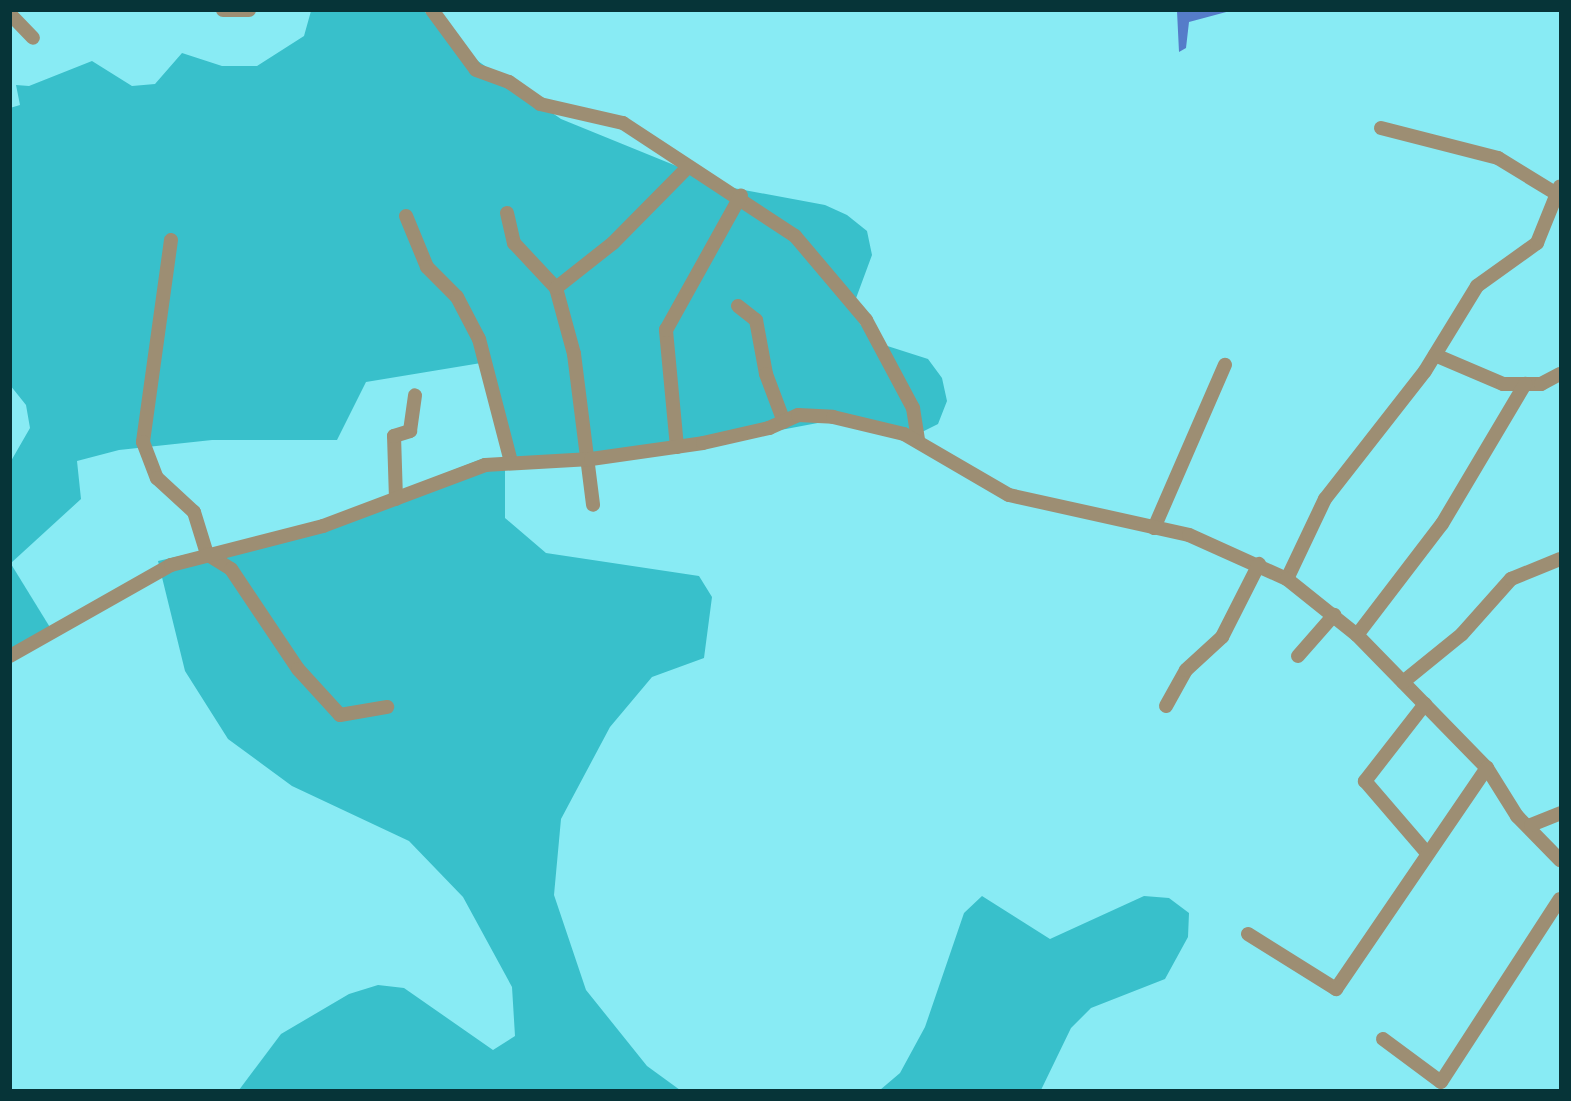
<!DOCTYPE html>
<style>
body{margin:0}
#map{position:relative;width:1571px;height:1101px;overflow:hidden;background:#88ebf4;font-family:Karla,sans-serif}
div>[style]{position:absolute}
.green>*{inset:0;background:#38c0cb}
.water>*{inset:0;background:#557cc9}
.minor>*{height:14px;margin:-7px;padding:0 7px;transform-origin:7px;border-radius:7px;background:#9d8e73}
span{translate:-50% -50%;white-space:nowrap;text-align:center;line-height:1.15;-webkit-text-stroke:4.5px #a9f5fc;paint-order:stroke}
.frame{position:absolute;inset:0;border:12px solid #063438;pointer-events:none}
</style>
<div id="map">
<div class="green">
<i style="clip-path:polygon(311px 11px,424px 11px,455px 45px,561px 119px,728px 187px,825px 205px,847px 215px,867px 231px,872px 255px,855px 301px,860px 324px,878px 343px,928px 359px,942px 378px,947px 401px,938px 424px,916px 435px,823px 422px,647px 455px,505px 458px,505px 518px,546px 553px,699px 576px,712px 597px,704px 658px,652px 677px,610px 727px,561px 819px,554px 895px,586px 990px,647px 1066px,680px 1090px,239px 1090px,281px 1034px,349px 994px,378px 985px,404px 988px,493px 1050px,515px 1036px,512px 987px,463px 897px,409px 841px,292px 786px,228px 739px,185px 671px,158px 561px,311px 526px,484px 458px,505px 458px,481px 363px,366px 382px,337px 440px,212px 440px,119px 450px,77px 461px,81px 499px,11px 563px,11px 461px,30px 428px,26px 405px,10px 385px,10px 108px,20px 105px,16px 85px,29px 86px,92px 61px,132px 86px,155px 84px,182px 53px,222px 66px,257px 66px,304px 36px)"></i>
<i style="clip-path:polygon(11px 564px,51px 629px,11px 663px)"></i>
<i style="clip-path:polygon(982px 896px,1050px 939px,1144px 896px,1169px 898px,1189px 913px,1188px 937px,1165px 979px,1091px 1008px,1071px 1028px,1041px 1090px,880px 1090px,900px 1073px,925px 1027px,964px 913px)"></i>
</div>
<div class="water">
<i style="clip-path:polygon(1177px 11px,1230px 10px,1230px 11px,1189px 22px,1186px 48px,1179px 52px)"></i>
</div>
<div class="minor">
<i style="left:223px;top:10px;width:26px"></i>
<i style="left:432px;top:10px;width:74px;rotate:53.7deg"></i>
<i style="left:476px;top:70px;width:35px;rotate:20deg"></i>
<i style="left:509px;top:82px;width:38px;rotate:35deg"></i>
<i style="left:540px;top:104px;width:85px;rotate:12.9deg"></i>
<i style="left:623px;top:123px;width:206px;rotate:33.3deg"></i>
<i style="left:795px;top:236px;width:110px;rotate:49.8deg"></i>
<i style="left:866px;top:320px;width:100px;rotate:61.9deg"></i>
<i style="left:913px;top:408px;width:33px;rotate:81deg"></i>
<i style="left:10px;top:14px;width:33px;rotate:46deg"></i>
<i style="left:1381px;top:128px;width:121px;rotate:14.4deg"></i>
<i style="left:1498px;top:158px;width:73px;rotate:31.5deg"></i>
<i style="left:507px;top:213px;width:31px;rotate:77deg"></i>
<i style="left:514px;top:243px;width:62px;rotate:47deg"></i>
<i style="left:556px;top:288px;width:68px;rotate:74.7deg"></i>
<i style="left:574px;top:354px;width:152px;rotate:82.8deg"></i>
<i style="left:406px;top:216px;width:55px;rotate:67.6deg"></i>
<i style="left:427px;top:267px;width:42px;rotate:45deg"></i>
<i style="left:457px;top:297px;width:47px;rotate:62.4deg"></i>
<i style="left:479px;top:339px;width:127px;rotate:75.4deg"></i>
<i style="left:171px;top:240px;width:204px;rotate:97.9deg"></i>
<i style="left:143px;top:442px;width:39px;rotate:69deg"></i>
<i style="left:157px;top:478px;width:50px;rotate:42.6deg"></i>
<i style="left:194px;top:512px;width:44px;rotate:72.8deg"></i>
<i style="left:207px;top:554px;width:28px;rotate:32deg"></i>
<i style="left:231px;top:569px;width:120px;rotate:56.2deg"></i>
<i style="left:298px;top:669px;width:62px;rotate:47.6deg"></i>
<i style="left:340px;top:715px;width:48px;rotate:-9.7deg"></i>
<i style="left:556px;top:288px;width:73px;rotate:-38.3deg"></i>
<i style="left:613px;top:243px;width:107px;rotate:-45.4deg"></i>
<i style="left:738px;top:306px;width:23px;rotate:38deg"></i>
<i style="left:756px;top:320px;width:55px;rotate:79.5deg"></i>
<i style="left:766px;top:374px;width:51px;rotate:69.4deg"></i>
<i style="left:1435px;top:355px;width:74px;rotate:23.1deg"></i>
<i style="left:1503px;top:384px;width:38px"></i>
<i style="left:1541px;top:384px;width:21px;rotate:-28deg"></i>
<i style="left:677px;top:447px;width:118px;rotate:-95.4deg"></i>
<i style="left:666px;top:330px;width:154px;rotate:-60.9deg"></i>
<i style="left:396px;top:499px;width:63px;rotate:-91.8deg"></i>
<i style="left:394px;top:436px;width:17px;rotate:-17deg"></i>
<i style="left:410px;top:431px;width:36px;rotate:-82deg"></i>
<i style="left:1154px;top:528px;width:178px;rotate:-66.5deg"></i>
<i style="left:1287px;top:579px;width:89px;rotate:-64.6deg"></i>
<i style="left:1325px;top:499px;width:162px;rotate:-52deg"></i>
<i style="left:1425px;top:371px;width:100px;rotate:-58.5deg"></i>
<i style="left:1477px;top:286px;width:74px;rotate:-35.6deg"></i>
<i style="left:1537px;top:243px;width:61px;rotate:-68deg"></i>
<i style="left:1357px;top:635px;width:140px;rotate:-52.6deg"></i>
<i style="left:1442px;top:524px;width:163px;rotate:-59.3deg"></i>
<i style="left:10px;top:656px;width:185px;rotate:-29.5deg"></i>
<i style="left:171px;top:565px;width:157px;rotate:-14.4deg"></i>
<i style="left:323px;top:526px;width:173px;rotate:-20.6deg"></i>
<i style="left:485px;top:465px;width:106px;rotate:-3.2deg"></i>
<i style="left:591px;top:459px;width:113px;rotate:-8.1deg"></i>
<i style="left:703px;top:443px;width:68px;rotate:-12.8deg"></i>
<i style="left:769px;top:428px;width:32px;rotate:-24deg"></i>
<i style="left:798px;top:415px;width:35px;rotate:3deg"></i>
<i style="left:833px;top:417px;width:73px;rotate:13.5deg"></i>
<i style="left:904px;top:434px;width:121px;rotate:30.2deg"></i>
<i style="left:1009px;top:495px;width:184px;rotate:12.5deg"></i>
<i style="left:1189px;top:535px;width:107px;rotate:24.2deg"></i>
<i style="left:1287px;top:579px;width:90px;rotate:38.7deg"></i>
<i style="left:1357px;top:635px;width:186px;rotate:45.7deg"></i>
<i style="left:1487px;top:768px;width:57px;rotate:58deg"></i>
<i style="left:1517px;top:816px;width:62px;rotate:45.7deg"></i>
<i style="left:1298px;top:656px;width:55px;rotate:-48.7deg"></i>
<i style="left:1403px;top:682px;width:76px;rotate:-39.1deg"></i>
<i style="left:1462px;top:634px;width:74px;rotate:-48.3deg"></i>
<i style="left:1511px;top:579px;width:53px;rotate:-22.2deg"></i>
<i style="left:1425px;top:704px;width:98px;rotate:127.9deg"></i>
<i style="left:1365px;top:781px;width:94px;rotate:49.3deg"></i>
<i style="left:1166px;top:706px;width:41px;rotate:-60.9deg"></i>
<i style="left:1186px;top:670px;width:49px;rotate:-42.5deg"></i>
<i style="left:1222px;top:637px;width:82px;rotate:-63.1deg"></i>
<i style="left:1531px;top:825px;width:31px;rotate:-22deg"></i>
<i style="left:1248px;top:934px;width:104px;rotate:32deg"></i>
<i style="left:1336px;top:989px;width:268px;rotate:-55.7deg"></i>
<i style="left:1383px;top:1039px;width:72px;rotate:36.6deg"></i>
<i style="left:1441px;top:1082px;width:218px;rotate:-57deg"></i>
</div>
<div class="frame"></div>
</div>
